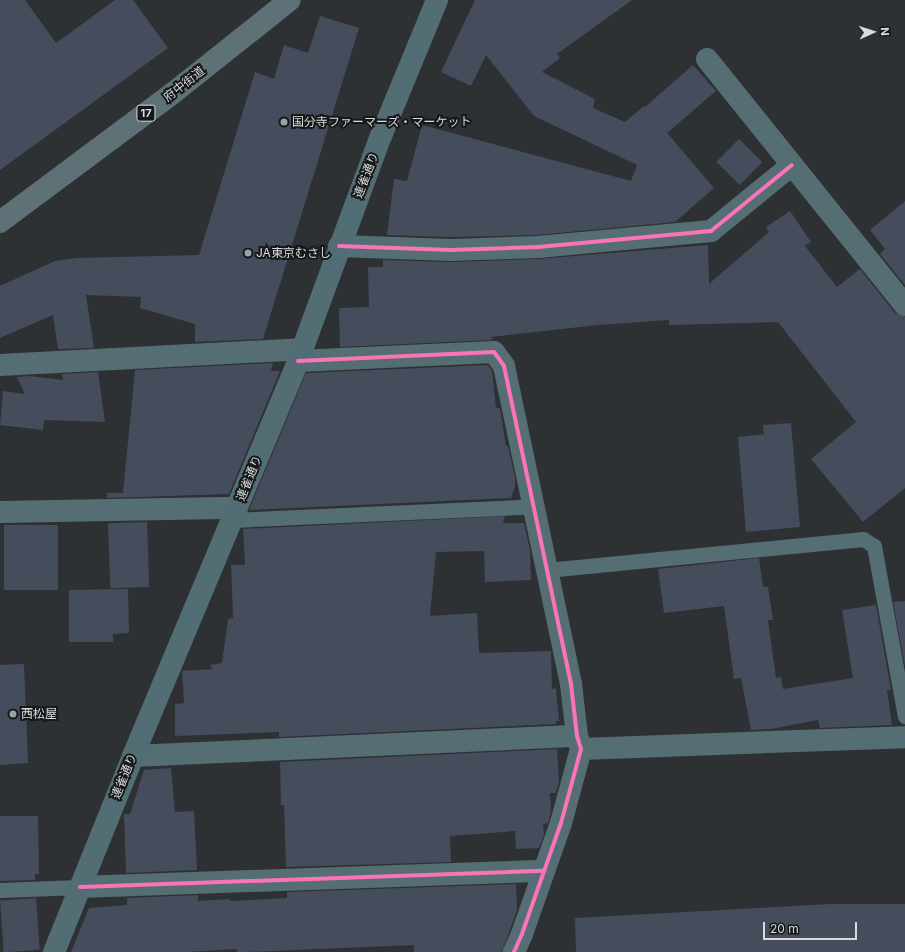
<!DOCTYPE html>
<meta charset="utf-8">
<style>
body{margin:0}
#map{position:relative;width:905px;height:952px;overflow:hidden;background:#2e3133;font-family:Inter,"Noto Sans JP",sans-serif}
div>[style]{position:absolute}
.building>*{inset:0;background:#454c5b;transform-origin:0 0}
.service>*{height:15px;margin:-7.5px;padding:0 7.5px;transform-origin:7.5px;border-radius:7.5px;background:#556e74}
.minor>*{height:22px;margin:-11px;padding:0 11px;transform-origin:11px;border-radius:11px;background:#556e74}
.secondary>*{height:22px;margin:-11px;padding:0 11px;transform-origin:11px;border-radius:11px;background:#526d74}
.primary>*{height:22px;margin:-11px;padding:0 11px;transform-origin:11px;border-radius:11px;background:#5d7176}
.cycleway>*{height:4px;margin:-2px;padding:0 2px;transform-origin:2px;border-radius:2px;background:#fb73b8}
.dots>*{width:11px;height:11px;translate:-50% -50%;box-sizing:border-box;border:2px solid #16181a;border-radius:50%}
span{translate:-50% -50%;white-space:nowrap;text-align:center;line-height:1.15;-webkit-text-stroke:4px #16181a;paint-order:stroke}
.shield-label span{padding:1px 3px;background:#16181a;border:1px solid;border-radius:3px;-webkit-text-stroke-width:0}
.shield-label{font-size:11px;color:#d8dbdd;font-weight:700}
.street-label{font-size:12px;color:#d8dbdd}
.poi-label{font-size:12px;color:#d8dbdd}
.left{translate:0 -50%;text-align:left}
.north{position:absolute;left:853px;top:12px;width:40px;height:40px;-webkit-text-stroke:3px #16181a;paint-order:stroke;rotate:87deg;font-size:11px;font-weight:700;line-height:16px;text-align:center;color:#d8dbdd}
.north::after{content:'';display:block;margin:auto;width:14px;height:18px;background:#d8dbdd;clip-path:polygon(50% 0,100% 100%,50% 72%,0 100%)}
.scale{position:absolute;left:763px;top:922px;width:94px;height:18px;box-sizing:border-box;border:2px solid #d8dbdd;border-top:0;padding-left:5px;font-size:12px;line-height:14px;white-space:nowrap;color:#d8dbdd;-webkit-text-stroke:3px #16181a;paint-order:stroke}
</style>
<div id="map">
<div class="building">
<i style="clip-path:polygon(0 0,25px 0,56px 43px,115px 0,133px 0,168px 48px,0 170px)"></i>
<i style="clip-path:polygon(475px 0,632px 0,557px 54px,560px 58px,542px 72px,595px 99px,593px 108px,625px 122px,644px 106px,645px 107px,693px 65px,716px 91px,667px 133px,714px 188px,675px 222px,537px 235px,451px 237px,387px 235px,394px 179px,407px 181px,422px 125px,631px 181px,637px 165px,534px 116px,486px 55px,471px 86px,441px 72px)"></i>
<i style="clip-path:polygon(320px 16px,359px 28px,263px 339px,195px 342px,195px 324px,140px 308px,141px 297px,86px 295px,94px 348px,58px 349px,53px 315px,0 338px,0 286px,55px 261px,77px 258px,199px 255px,255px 72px,274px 79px,284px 45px,308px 53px)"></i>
<i style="left:739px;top:139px;width:33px;height:32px;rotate:45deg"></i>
<i style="clip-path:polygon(905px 201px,905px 285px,880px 254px,885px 249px,870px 230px)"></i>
<i style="clip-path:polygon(790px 211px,811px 242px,805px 246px,837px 287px,860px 269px,895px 313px,905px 317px,905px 488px,863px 522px,811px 459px,856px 422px,778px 322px,669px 325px,669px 320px,598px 325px,491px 337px,492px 340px,340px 347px,339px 308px,369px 307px,368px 267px,383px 267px,383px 260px,451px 262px,538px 259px,708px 245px,709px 284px,769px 232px,766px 227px)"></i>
<i style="clip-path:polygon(273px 363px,271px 371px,280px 371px,229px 494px,107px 498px,107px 493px,123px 493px,135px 370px)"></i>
<i style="clip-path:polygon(488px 365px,492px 371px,496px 408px,500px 408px,506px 446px,508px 446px,515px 477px,515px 487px,511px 498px,249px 510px,306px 373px)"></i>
<i style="clip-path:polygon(98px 372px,105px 422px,44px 420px,43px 430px,0 425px,3px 391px,25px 394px,17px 377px,29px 376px,63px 380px,62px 374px)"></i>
<i style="clip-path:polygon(791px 423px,800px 527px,746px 532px,738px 437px,764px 434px,763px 425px)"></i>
<i style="clip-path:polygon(505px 516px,503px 523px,524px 523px,530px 550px,531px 580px,485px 582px,484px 551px,436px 552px,430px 616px,477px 613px,479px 653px,551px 651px,552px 689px,556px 688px,559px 721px,556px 721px,556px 724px,279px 737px,279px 732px,175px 736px,175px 704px,184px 703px,182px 671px,212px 669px,210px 665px,222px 663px,228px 619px,233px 618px,231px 565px,245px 565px,243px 529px)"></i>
<i style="left:147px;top:522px;width:65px;height:39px;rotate:88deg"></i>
<i style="left:4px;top:525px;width:54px;height:65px"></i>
<i style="clip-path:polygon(759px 558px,763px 587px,768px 587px,773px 620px,768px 620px,776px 678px,781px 677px,783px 689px,853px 678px,842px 610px,876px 605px,891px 690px,887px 690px,892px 725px,820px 728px,818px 720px,771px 729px,751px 730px,741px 678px,734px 679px,724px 606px,664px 613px,658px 569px)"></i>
<i style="clip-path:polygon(128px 589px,129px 633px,113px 634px,113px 642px,69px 642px,69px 590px)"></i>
<i style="clip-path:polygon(905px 601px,905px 666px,893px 602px)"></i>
<i style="clip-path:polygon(24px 664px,28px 763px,0 765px,0 665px)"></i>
<i style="clip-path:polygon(557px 749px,559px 781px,556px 793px,550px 793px,551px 811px,548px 823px,543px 824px,544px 835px,539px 848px,516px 849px,515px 831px,450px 836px,451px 862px,286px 867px,284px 805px,281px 805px,280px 762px)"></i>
<i style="clip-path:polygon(171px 768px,175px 812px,194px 811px,197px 870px,126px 873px,124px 814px,130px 814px,144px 770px)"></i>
<i style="clip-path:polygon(0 816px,38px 816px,39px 874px,35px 874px,35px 880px,0 881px)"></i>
<i style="clip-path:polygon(516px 884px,517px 910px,502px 952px,414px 952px,414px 945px,245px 952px,237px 952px,237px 949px,186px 952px,71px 952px,89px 908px,127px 905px,127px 898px,198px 895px,198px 901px,230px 899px,230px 901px,287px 898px,287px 892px)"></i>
<i style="left:36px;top:898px;width:52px;height:36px;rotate:86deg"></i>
<i style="clip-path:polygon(831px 904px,905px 904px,905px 952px,576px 952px,575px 918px)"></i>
</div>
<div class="service">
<i style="left:232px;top:520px;width:303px;rotate:-2.6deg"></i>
<i style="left:547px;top:570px;width:318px;rotate:-5.6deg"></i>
<i style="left:863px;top:539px;width:13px;rotate:32deg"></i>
<i style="left:874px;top:546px;width:173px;rotate:79.7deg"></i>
<i style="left:0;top:890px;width:80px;rotate:-2.1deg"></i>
</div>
<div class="minor">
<i style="left:707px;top:59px;width:316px;rotate:51.2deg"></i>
<i style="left:339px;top:246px;width:112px;rotate:2deg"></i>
<i style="left:451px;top:250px;width:87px;rotate:-2deg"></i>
<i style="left:538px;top:247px;width:174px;rotate:-5.3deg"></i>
<i style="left:711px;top:231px;width:104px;rotate:-39.2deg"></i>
<i style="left:298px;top:361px;width:196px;rotate:-2.6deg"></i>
<i style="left:494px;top:352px;width:17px;rotate:54deg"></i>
<i style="left:504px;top:366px;width:325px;rotate:78.1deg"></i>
<i style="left:571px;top:684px;width:52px;rotate:83.4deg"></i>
<i style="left:577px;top:736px;width:14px;rotate:73deg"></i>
<i style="left:581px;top:749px;width:77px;rotate:105.1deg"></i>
<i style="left:561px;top:823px;width:118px;rotate:109.4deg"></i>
<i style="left:522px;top:934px;width:20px;rotate:114deg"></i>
<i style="left:0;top:365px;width:302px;rotate:-3deg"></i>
<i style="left:0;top:512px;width:237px;rotate:-1deg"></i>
<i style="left:581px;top:749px;width:324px;rotate:-2.1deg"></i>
<i style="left:133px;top:756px;width:444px;rotate:-2.6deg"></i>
<i style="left:80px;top:887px;width:464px;rotate:-2deg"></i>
</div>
<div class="secondary">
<i style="left:54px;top:952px;width:211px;rotate:-68deg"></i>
<i style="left:133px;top:756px;width:428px;rotate:-67.3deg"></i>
<i style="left:298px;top:361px;width:240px;rotate:-69.8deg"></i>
<i style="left:381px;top:136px;width:147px;rotate:-67.6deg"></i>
</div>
<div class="primary">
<i style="left:0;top:222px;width:216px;rotate:-36.7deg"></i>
<i style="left:173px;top:93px;width:149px;rotate:-38.5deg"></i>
</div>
<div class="cycleway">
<i style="left:339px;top:246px;width:112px;rotate:2deg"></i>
<i style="left:451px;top:250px;width:87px;rotate:-2deg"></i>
<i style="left:538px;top:247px;width:174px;rotate:-5.3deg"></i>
<i style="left:711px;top:231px;width:104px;rotate:-39.2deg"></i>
<i style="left:298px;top:361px;width:196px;rotate:-2.6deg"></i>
<i style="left:494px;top:352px;width:17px;rotate:54deg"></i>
<i style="left:504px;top:366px;width:325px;rotate:78.1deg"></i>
<i style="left:571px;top:684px;width:52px;rotate:83.4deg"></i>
<i style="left:577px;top:736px;width:14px;rotate:73deg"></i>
<i style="left:581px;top:749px;width:77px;rotate:105.1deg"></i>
<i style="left:561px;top:823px;width:118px;rotate:109.4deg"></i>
<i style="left:522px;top:934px;width:20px;rotate:114deg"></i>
<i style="left:80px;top:887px;width:464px;rotate:-2deg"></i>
</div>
<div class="dots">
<i style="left:284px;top:122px;background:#9ca0a2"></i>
<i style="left:248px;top:253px;background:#9ca0a2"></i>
<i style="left:13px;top:714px;background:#9ca0a2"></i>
</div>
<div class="shield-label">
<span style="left:146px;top:113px">17</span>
</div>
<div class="street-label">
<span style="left:184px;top:84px;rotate:-38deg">府中街道</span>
<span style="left:366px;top:175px;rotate:-69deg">連雀通り</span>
<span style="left:249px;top:478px;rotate:-68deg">連雀通り</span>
<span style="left:124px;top:776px;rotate:-68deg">連雀通り</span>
</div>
<div class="poi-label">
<span class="left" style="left:292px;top:122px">国分寺ファーマーズ・マーケット</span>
<span class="left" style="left:256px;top:253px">JA東京むさし</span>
<span class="left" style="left:21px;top:714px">西松屋</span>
</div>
<div class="north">N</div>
<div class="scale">20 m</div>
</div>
